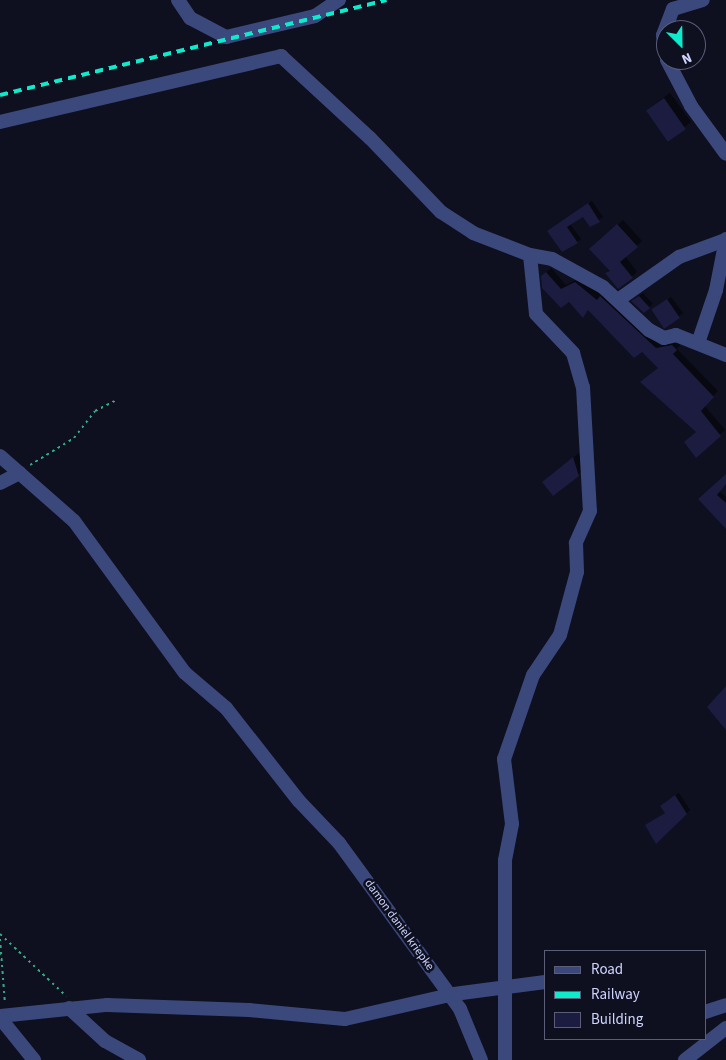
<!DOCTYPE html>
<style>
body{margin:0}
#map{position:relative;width:726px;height:1060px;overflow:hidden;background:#0e0f1f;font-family:"Source Sans 3",sans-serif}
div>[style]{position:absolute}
.shadow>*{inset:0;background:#0007;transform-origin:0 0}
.building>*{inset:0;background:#1b1c3f;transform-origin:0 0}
.path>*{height:2px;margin-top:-1px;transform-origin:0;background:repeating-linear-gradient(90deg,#34ab87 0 2.5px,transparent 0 6.5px)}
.minor>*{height:14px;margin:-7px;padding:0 7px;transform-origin:7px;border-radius:7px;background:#3b487c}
.rail>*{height:4px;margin-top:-2px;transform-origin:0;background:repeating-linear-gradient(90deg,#0deacc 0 8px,transparent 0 14px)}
span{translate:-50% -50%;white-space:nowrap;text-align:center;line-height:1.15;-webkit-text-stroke:5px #0e0f1f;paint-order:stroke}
.street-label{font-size:12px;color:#ced4fc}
.legend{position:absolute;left:544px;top:950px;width:162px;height:90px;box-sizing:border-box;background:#0e0f1f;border:1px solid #5b5e77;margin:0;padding:6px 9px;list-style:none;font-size:15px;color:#ced4fc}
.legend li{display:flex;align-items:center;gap:10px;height:25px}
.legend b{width:25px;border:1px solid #5b5e77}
.north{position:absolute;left:656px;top:20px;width:50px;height:50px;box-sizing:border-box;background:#0e0f1f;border:1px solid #5b5e77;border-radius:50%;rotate:157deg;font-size:14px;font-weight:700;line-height:20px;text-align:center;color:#ced4fc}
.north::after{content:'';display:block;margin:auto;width:18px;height:22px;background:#0deacc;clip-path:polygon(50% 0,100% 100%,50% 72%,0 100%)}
</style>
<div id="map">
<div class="shadow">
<i style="left:670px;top:93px;width:36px;height:28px;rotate:54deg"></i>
<i style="clip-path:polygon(592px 201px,603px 217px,591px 225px,583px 215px,570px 224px,581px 239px,577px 242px,553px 227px)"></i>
<i style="clip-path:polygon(623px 220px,642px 241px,625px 256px,637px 272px,618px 287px,607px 274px,610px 270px,596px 244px)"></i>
<i style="clip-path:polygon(551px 268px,566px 285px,580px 278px,602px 296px,605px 293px,660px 345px,677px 341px,680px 345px,677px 349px,718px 391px,704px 405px,725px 430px,696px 456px,697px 432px,660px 367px,589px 309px,583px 316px,542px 276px)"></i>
<i style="clip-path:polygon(643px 293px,653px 304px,649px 307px,636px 298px)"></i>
<i style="clip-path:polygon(671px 297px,683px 313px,666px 325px,657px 307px)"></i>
<i style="clip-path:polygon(579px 453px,584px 469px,578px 475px,549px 476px)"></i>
<i style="clip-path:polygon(726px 475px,719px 491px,726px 497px,726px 527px,699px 499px)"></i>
<i style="clip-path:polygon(679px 793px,690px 810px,656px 842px,646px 826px,666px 812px,665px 802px)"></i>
</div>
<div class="building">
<i style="left:664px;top:98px;width:38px;height:22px;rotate:55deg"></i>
<i style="clip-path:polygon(588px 203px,600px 222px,590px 227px,583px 217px,567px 227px,578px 243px,562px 252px,547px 231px)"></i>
<i style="clip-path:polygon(617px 224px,638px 247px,620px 262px,633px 278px,618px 289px,605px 273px,610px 271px,589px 249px)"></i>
<i style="clip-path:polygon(546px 272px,561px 289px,575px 282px,597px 300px,600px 296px,656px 348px,672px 345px,677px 350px,673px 354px,714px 397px,701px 411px,721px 436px,696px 458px,684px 442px,696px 432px,640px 382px,658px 368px,642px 352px,634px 358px,588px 310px,583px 318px,569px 302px,561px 308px,542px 288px,541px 276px)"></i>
<i style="clip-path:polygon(639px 296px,650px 308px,644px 313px,631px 301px)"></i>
<i style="left:667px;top:299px;width:23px;height:19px;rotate:56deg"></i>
<i style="clip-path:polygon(573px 457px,579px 476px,553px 496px,542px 482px)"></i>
<i style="clip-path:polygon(726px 474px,726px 484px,717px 495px,726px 503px,726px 529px,698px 499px)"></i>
<i style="clip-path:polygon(726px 686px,726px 730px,707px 707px)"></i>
<i style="clip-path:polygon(675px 795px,687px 814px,656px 844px,645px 825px,665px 813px,660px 806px)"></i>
</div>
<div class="path">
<i style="left:30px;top:465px;width:52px;rotate:-31.5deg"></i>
<i style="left:74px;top:438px;width:34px;rotate:-52deg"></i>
<i style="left:95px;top:411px;width:25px;rotate:-27deg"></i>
<i style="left:0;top:934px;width:91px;rotate:43.2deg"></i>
<i style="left:0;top:939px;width:65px;rotate:85.6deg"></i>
</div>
<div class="minor">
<i style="left:178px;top:0;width:22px;rotate:56deg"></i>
<i style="left:190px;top:18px;width:41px;rotate:27.8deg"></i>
<i style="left:226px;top:37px;width:91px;rotate:-13.3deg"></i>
<i style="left:315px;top:16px;width:29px;rotate:-34deg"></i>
<i style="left:666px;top:55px;width:20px;rotate:-99deg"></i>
<i style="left:663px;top:35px;width:28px;rotate:-69deg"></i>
<i style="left:673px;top:9px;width:31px;rotate:-17deg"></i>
<i style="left:667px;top:60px;width:52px;rotate:62.4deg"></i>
<i style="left:691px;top:106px;width:59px;rotate:53.9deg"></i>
<i style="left:0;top:122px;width:289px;rotate:-13.2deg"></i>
<i style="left:281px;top:56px;width:121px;rotate:42.7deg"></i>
<i style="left:370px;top:138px;width:103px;rotate:46.2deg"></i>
<i style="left:441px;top:212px;width:38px;rotate:33deg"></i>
<i style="left:473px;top:233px;width:61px;rotate:21.1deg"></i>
<i style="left:530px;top:255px;width:59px;rotate:84.2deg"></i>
<i style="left:536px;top:314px;width:54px;rotate:46.5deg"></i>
<i style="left:573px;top:353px;width:35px;rotate:74deg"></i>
<i style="left:583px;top:387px;width:124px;rotate:86.8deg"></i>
<i style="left:590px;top:511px;width:35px;rotate:114deg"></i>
<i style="left:576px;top:543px;width:29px;rotate:88deg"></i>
<i style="left:577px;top:572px;width:65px;rotate:105.1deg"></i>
<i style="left:560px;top:635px;width:48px;rotate:124deg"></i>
<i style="left:533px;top:675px;width:89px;rotate:109deg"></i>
<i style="left:504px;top:759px;width:65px;rotate:83deg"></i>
<i style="left:512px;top:824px;width:37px;rotate:101deg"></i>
<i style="left:505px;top:860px;width:200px;rotate:90deg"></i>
<i style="left:530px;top:255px;width:22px;rotate:10deg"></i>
<i style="left:552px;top:259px;width:58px;rotate:28.8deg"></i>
<i style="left:603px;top:287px;width:63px;rotate:43.1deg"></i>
<i style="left:649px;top:330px;width:17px;rotate:28deg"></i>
<i style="left:664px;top:338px;width:12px;rotate:-14deg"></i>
<i style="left:676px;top:335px;width:54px;rotate:21.8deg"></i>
<i style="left:618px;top:300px;width:75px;rotate:-35.2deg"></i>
<i style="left:679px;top:257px;width:49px;rotate:-20.3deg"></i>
<i style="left:698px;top:343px;width:56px;rotate:-71.2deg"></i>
<i style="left:716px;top:290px;width:52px;rotate:-78.9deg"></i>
<i style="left:0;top:456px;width:98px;rotate:41.3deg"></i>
<i style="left:74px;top:521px;width:188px;rotate:53.9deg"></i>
<i style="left:185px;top:673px;width:54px;rotate:40.5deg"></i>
<i style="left:226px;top:708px;width:118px;rotate:51.9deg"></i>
<i style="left:299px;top:801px;width:58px;rotate:46.4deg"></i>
<i style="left:339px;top:843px;width:205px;rotate:53.9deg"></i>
<i style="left:460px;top:1009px;width:55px;rotate:67.6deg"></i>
<i style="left:0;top:483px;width:22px;rotate:-27deg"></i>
<i style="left:69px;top:1008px;width:49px;rotate:42.5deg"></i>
<i style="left:105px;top:1041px;width:39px;rotate:29deg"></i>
<i style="left:705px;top:1012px;width:22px;rotate:-18deg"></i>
<i style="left:0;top:1016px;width:108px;rotate:-5.9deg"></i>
<i style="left:107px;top:1005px;width:142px;rotate:2deg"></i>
<i style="left:249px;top:1010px;width:96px;rotate:5.4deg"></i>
<i style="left:345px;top:1019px;width:112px;rotate:-12.9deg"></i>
<i style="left:454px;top:994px;width:92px;rotate:-7.5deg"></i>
<i style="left:0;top:1018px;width:54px;rotate:51deg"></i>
<i style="left:685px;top:1060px;width:52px;rotate:-38deg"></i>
</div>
<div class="rail">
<i style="left:0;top:95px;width:398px;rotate:-13.8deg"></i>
</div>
<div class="street-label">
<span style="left:399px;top:925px;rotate:54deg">damon daniel kriepke</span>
</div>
<ul class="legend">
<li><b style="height:6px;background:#3b487c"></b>Road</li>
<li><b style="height:6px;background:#0deacc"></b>Railway</li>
<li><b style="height:14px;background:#1b1c3f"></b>Building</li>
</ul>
<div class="north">N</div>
</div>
